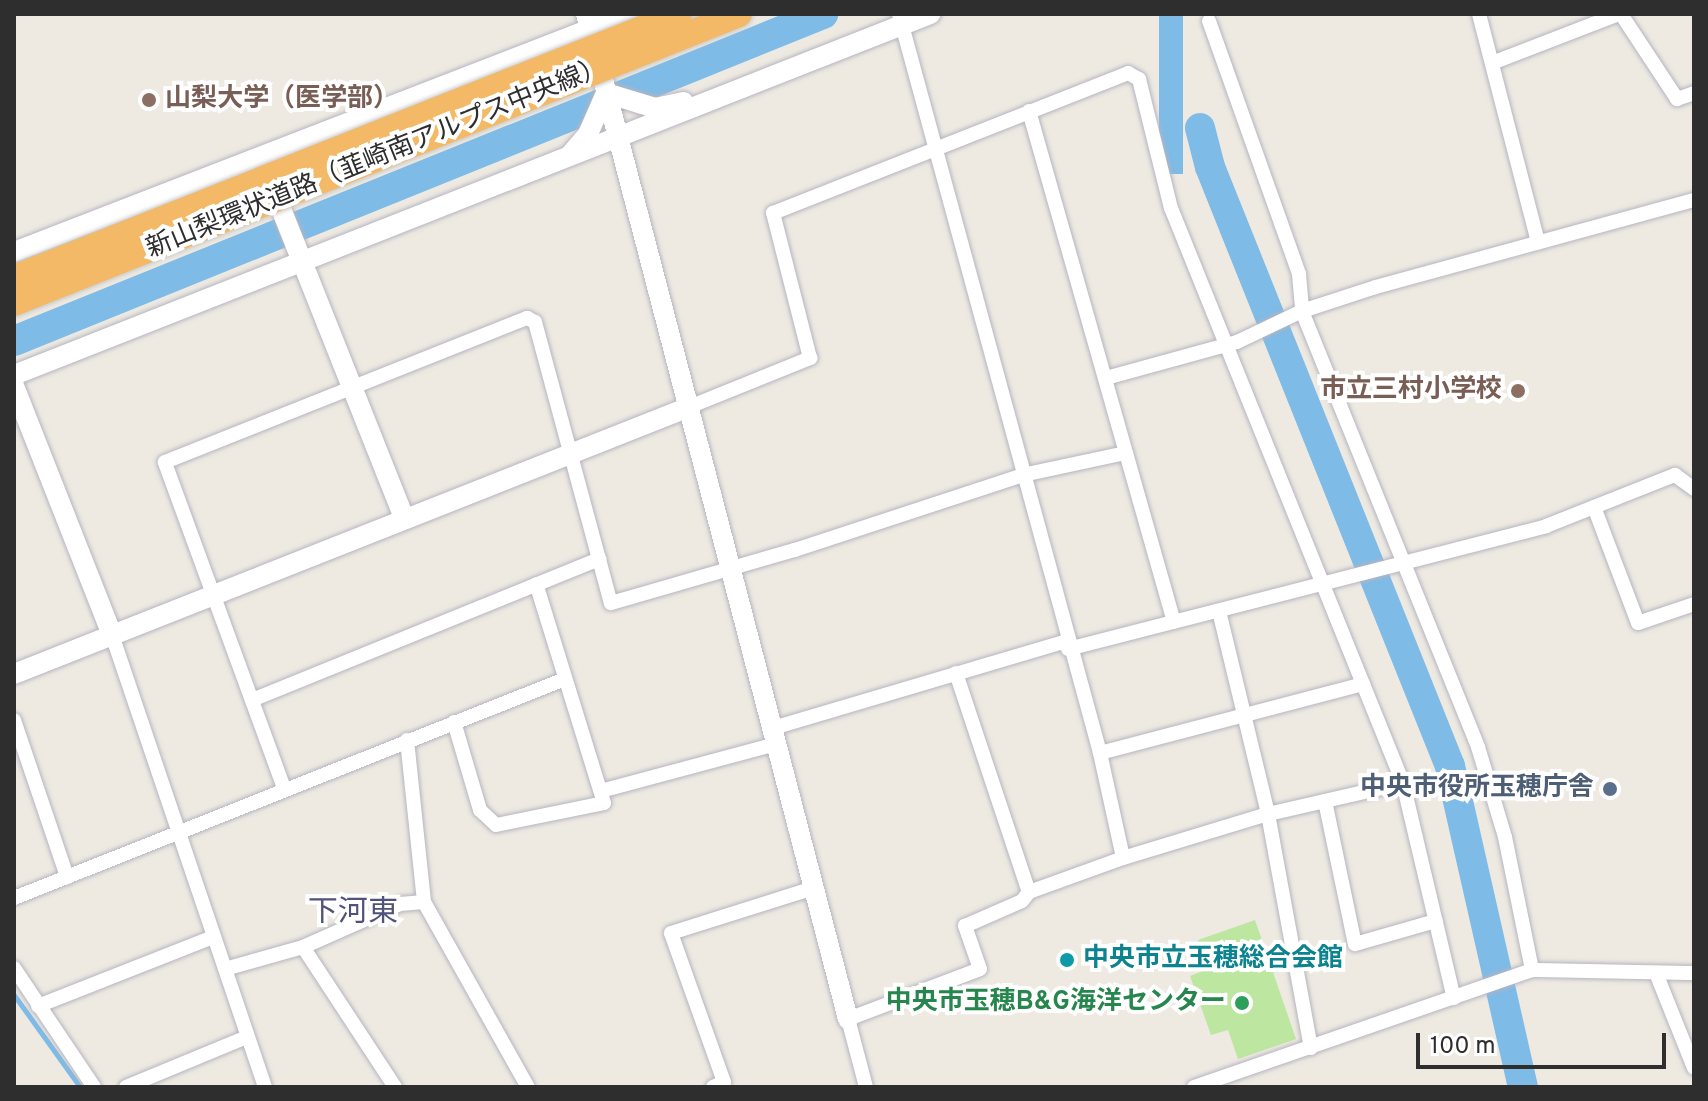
<!DOCTYPE html>
<meta charset="utf-8">
<style>
body{margin:0}
#map{position:relative;width:1708px;height:1101px;overflow:hidden;background:#eeeae2;font-family:Overpass,"Noto Sans JP",sans-serif}
div>[style]{position:absolute}
.pitch>*{inset:0;background:#bde6a0}
.water>*{inset:0;background:#7ebbe7;transform-origin:0 0}
.stream>*{height:5px;margin:-2.5px;padding:0 2.5px;transform-origin:2.5px;border-radius:2.5px;background:#7ebbe7}
.river>*{height:30px;margin:-15px;padding:0 15px;transform-origin:15px;border-radius:15px;background:#7ebbe7}
.roads{filter:drop-shadow(0 0 2px #b5b5c0) drop-shadow(0 0 2px #b5b5c0)}
.street>*{height:14px;margin:-7px;padding:0 7px;transform-origin:7px;border-radius:7px;background:#fff}
.secondary>*{height:20px;margin:-10px;padding:0 10px;transform-origin:10px;border-radius:10px;background:#fff}
.bridges{filter:drop-shadow(0 0 2px #c9c9c9) drop-shadow(0 0 2px #c9c9c9)}
.highway-bridge>*{height:26px;margin:-13px;padding:0 13px;transform-origin:13px;border-radius:13px;background:#f3b967}
.dots>*{width:22px;height:22px;translate:-50% -50%;box-sizing:border-box;border:4px solid #fff;border-radius:50%}
span{translate:-50% -50%;white-space:nowrap;text-align:center;line-height:1.15;-webkit-text-stroke:8px #fff;paint-order:stroke}
.education-label{font-size:26px;color:#785e54;font-weight:700}
.left{translate:0 -50%;text-align:left}
.right{translate:-100% -50%;text-align:right}
.street-label{font-size:26px;color:#2e2e2e}
.service-label{font-size:26px;color:#4e5e75;font-weight:700}
.culture-label{font-size:26px;color:#0d838f;font-weight:700}
.leisure-label{font-size:26px;color:#27864d;font-weight:700}
.quarter-label{font-size:30px;color:#51527c}
.frame{position:absolute;inset:0;border:16px solid #2e2e2e;pointer-events:none}
.scale{position:absolute;left:1416px;top:1033px;width:250px;height:36px;box-sizing:border-box;border:4px solid #2e2e2e;border-top:0;padding-left:10px;font-size:24px;line-height:28px;white-space:nowrap;color:#2e2e2e;-webkit-text-stroke:6px #fff;paint-order:stroke}
</style>
<div id="map">
<div class="pitch">
<i style="clip-path:polygon(1255px 920px,1296px 1039px,1238px 1059px,1228px 1030px,1211px 1035px,1190px 976px,1208px 969px,1198px 940px)"></i>
</div>
<div class="water">
<i style="left:1159px;top:14px;width:24px;height:160px"></i>
</div>
<div class="stream">
<i style="left:14px;top:995px;width:113px;rotate:54.3deg"></i>
</div>
<div class="river">
<i style="left:1200px;top:128px;width:40px;rotate:75.6deg"></i>
<i style="left:1210px;top:167px;width:645px;rotate:68.17deg"></i>
<i style="left:1450px;top:766px;width:329px;rotate:77.2deg"></i>
<i style="left:14px;top:341px;width:873px;rotate:-22.01deg"></i>
</div>
<div class="roads">
<div class="street">
<i style="left:899px;top:14px;width:766px;rotate:74.78deg"></i>
<i style="left:1100px;top:753px;width:107px;rotate:77.6deg"></i>
<i style="left:1479px;top:14px;width:236px;rotate:75.5deg"></i>
<i style="left:1621px;top:14px;width:102px;rotate:56.6deg"></i>
<i style="left:1677px;top:99px;width:18px;rotate:-19deg"></i>
<i style="left:1209px;top:21px;width:269px;rotate:70.4deg"></i>
<i style="left:1299px;top:274px;width:37px;rotate:85deg"></i>
<i style="left:1302px;top:311px;width:470px;rotate:68deg"></i>
<i style="left:1478px;top:747px;width:94px;rotate:73.3deg"></i>
<i style="left:1505px;top:837px;width:136px;rotate:78.5deg"></i>
<i style="left:1492px;top:63px;width:136px;rotate:-21.1deg"></i>
<i style="left:1029px;top:111px;width:531px;rotate:74.16deg"></i>
<i style="left:1106px;top:378px;width:136px;rotate:-15.4deg"></i>
<i style="left:1237px;top:342px;width:72px;rotate:-25.5deg"></i>
<i style="left:1302px;top:311px;width:78px;rotate:-18deg"></i>
<i style="left:1376px;top:287px;width:330px;rotate:-15.3deg"></i>
<i style="left:689px;top:407px;width:131px;rotate:-22deg"></i>
<i style="left:810px;top:358px;width:150px;rotate:-104.3deg"></i>
<i style="left:773px;top:213px;width:382px;rotate:-21.5deg"></i>
<i style="left:1128px;top:73px;width:13px;rotate:29deg"></i>
<i style="left:1139px;top:79px;width:133px;rotate:76.1deg"></i>
<i style="left:1171px;top:208px;width:620px;rotate:68.03deg"></i>
<i style="left:1403px;top:783px;width:221px;rotate:76.7deg"></i>
<i style="left:1594px;top:507px;width:124px;rotate:69.2deg"></i>
<i style="left:1638px;top:623px;width:59px;rotate:-18.7deg"></i>
<i style="left:1219px;top:611px;width:209px;rotate:76.4deg"></i>
<i style="left:1268px;top:814px;width:238px;rotate:79.6deg"></i>
<i style="left:112px;top:635px;width:477px;rotate:71.3deg"></i>
<i style="left:1068px;top:649px;width:494px;rotate:-14.4deg"></i>
<i style="left:1546px;top:526px;width:139px;rotate:-21.6deg"></i>
<i style="left:1675px;top:475px;width:24px;rotate:36deg"></i>
<i style="left:956px;top:673px;width:231px;rotate:71.6deg"></i>
<i style="left:252px;top:700px;width:375px;rotate:-22.1deg"></i>
<i style="left:14px;top:720px;width:166px;rotate:71.3deg"></i>
<i style="left:454px;top:722px;width:92px;rotate:73.5deg"></i>
<i style="left:480px;top:810px;width:22px;rotate:43deg"></i>
<i style="left:496px;top:825px;width:110px;rotate:-11.5deg"></i>
<i style="left:604px;top:803px;width:229px;rotate:-107.2deg"></i>
<i style="left:773px;top:728px;width:306px;rotate:-16.5deg"></i>
<i style="left:407px;top:740px;width:163px;rotate:84deg"></i>
<i style="left:424px;top:902px;width:212px;rotate:60.7deg"></i>
<i style="left:1100px;top:753px;width:272px;rotate:-14.7deg"></i>
<i style="left:284px;top:788px;width:347px;rotate:-110.1deg"></i>
<i style="left:165px;top:462px;width:390px;rotate:-21.7deg"></i>
<i style="left:527px;top:318px;width:9px;rotate:27deg"></i>
<i style="left:535px;top:322px;width:291px;rotate:74.9deg"></i>
<i style="left:611px;top:603px;width:191px;rotate:-16.1deg"></i>
<i style="left:795px;top:550px;width:240px;rotate:-18.2deg"></i>
<i style="left:1023px;top:475px;width:105px;rotate:-12.1deg"></i>
<i style="left:601px;top:791px;width:182px;rotate:-15deg"></i>
<i style="left:1325px;top:801px;width:146px;rotate:78.2deg"></i>
<i style="left:1355px;top:944px;width:84px;rotate:-15.9deg"></i>
<i style="left:14px;top:898px;width:593px;rotate:-21.68deg"></i>
<i style="left:303px;top:947px;width:168px;rotate:56.7deg"></i>
<i style="left:14px;top:968px;width:143px;rotate:56.1deg"></i>
<i style="left:225px;top:969px;width:81px;rotate:-15.8deg"></i>
<i style="left:303px;top:947px;width:106px;rotate:-23.9deg"></i>
<i style="left:400px;top:904px;width:24px;rotate:-5deg"></i>
<i style="left:1656px;top:973px;width:102px;rotate:68.2deg"></i>
<i style="left:38px;top:1006px;width:188px;rotate:-21.5deg"></i>
<i style="left:126px;top:1087px;width:131px;rotate:-22.5deg"></i>
<i style="left:713px;top:1087px;width:12px;rotate:-24deg"></i>
<i style="left:724px;top:1082px;width:158px;rotate:-109.6deg"></i>
<i style="left:671px;top:933px;width:150px;rotate:-17.5deg"></i>
<i style="left:866px;top:1087px;width:70px;rotate:-104.8deg"></i>
<i style="left:848px;top:1019px;width:141px;rotate:-20.7deg"></i>
<i style="left:980px;top:969px;width:46px;rotate:-109.2deg"></i>
<i style="left:965px;top:926px;width:62px;rotate:-23.7deg"></i>
<i style="left:1022px;top:901px;width:11px;rotate:-52deg"></i>
<i style="left:1029px;top:892px;width:100px;rotate:-19.9deg"></i>
<i style="left:1123px;top:858px;width:152px;rotate:-16.9deg"></i>
<i style="left:1268px;top:814px;width:139px;rotate:-12.9deg"></i>
<i style="left:1194px;top:1087px;width:358px;rotate:-19.1deg"></i>
<i style="left:1532px;top:970px;width:162px;rotate:1.1deg"></i>
</div>
<div class="secondary">
<i style="left:586px;top:14px;width:1039px;rotate:75.39deg"></i>
<i style="left:570px;top:155px;width:28px;rotate:-49deg"></i>
<i style="left:588px;top:134px;width:45px;rotate:-66.3deg"></i>
<i style="left:606px;top:93px;width:51px;rotate:17deg"></i>
<i style="left:655px;top:108px;width:29px;rotate:-12deg"></i>
<i style="left:272px;top:186px;width:356px;rotate:68.3deg"></i>
<i style="left:14px;top:252px;width:659px;rotate:-21.16deg"></i>
<i style="left:14px;top:375px;width:985px;rotate:-21.51deg"></i>
<i style="left:14px;top:386px;width:268px;rotate:68.5deg"></i>
<i style="left:14px;top:674px;width:726px;rotate:-21.58deg"></i>
</div>
</div>
<div class="bridges">
<div class="highway-bridge">
<i style="left:14px;top:278px;width:715px;rotate:-21.65deg"></i>
<i style="left:14px;top:303px;width:780px;rotate:-21.73deg"></i>
</div>
</div>
<div class="dots">
<i style="left:149px;top:100px;background:#8d6e63"></i>
<i style="left:1518px;top:391px;background:#8d6e63"></i>
<i style="left:1610px;top:789px;background:#5c6f8a"></i>
<i style="left:1067px;top:960px;background:#0f9aa8"></i>
<i style="left:1242px;top:1003px;background:#2e9e5b"></i>
</div>
<div class="education-label">
<span class="left" style="left:165px;top:100px">山梨大学（医学部）</span>
<span class="right" style="left:1502px;top:391px">市立三村小学校</span>
</div>
<div class="street-label">
<span style="left:377px;top:159px;rotate:-22deg">新山梨環状道路（韮崎南アルプス中央線）</span>
</div>
<div class="service-label">
<span class="right" style="left:1594px;top:789px">中央市役所玉穂庁舎</span>
</div>
<div class="culture-label">
<span class="left" style="left:1083px;top:960px">中央市立玉穂総合会館</span>
</div>
<div class="leisure-label">
<span class="right" style="left:1226px;top:1003px">中央市玉穂B&amp;G海洋センター</span>
</div>
<div class="quarter-label">
<span style="left:353px;top:914px">下河東</span>
</div>
<div class="frame"></div>
<div class="scale">100 m</div>
</div>
